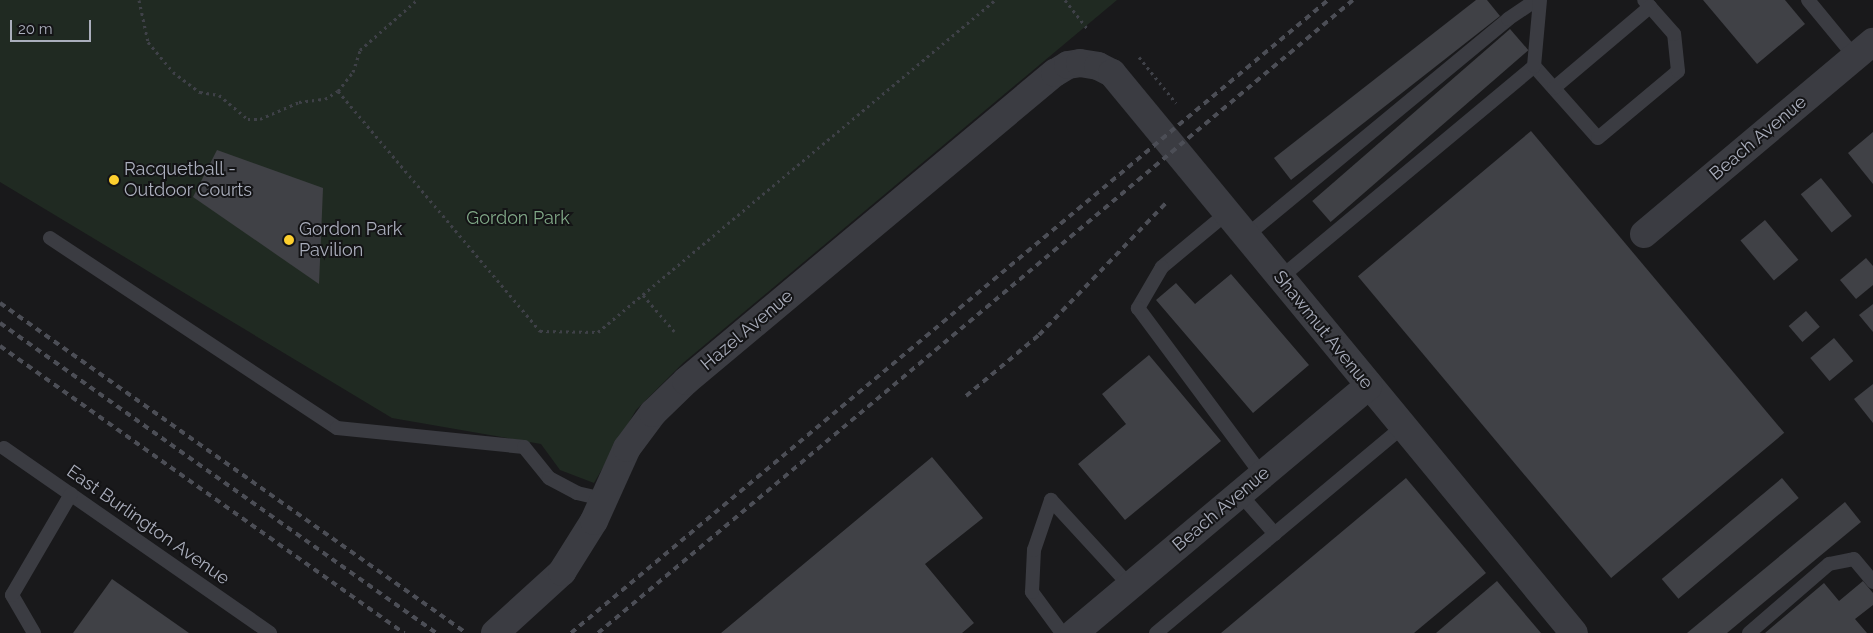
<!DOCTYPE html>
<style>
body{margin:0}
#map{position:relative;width:1873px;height:633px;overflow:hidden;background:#19191b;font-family:Raleway,sans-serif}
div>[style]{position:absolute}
.green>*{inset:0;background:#202a22}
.building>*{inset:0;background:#404146;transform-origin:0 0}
.path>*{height:3px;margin-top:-1.5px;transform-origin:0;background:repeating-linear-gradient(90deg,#3f4148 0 2.5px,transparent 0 6.5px)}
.lane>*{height:14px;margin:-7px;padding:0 7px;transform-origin:7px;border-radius:7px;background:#3b3c42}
.street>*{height:28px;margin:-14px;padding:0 14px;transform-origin:14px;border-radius:14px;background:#3b3c42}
.rail>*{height:4px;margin-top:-2px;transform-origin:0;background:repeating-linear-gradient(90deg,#4c4e56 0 6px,transparent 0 11px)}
.dots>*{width:14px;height:14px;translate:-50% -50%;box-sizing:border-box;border:2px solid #141416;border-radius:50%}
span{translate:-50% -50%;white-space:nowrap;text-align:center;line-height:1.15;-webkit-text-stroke:4px #141416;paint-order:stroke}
.street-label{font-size:18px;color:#aaaebc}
.poi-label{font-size:18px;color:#aaaebc}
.left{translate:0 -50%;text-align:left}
.park-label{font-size:18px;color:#80a887}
.scale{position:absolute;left:10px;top:20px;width:81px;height:22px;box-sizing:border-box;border:2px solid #aaaebc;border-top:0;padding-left:6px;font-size:15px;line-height:18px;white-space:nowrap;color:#aaaebc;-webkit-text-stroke:4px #141416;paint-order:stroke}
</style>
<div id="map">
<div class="green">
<i style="clip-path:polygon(0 0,1117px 0,683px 363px,636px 410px,594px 483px,560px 470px,541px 444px,392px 418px,0 182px)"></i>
</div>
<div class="building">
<i style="clip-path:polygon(1476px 0,1487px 0,1500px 16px,1291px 180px,1274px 158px)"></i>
<i style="clip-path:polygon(1703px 0,1785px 0,1805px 24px,1757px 64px)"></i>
<i style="left:1510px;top:29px;width:28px;height:262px;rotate:49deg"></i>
<i style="left:1531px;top:131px;width:394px;height:226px;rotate:50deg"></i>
<i style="clip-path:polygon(1873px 132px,1873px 184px,1848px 153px)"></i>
<i style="clip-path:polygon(217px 150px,323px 188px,319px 284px,193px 197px)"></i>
<i style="left:1821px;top:178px;width:49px;height:26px;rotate:51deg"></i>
<i style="left:1765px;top:220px;width:52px;height:32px;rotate:50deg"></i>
<i style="clip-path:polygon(1866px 258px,1873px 266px,1873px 285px,1856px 299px,1840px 280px)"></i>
<i style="clip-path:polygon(1231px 274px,1309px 365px,1253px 413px,1156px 300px,1176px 283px,1195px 304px)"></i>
<i style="clip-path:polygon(1873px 304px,1873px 332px,1859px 315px)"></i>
<i style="left:1806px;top:311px;width:21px;height:23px;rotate:49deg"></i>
<i style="left:1834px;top:338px;width:30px;height:31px;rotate:50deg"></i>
<i style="clip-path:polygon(1149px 355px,1221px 441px,1125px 520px,1078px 464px,1126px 424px,1102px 394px)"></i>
<i style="clip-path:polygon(1873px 384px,1873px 423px,1854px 399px)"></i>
<i style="clip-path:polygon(932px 457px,983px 518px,925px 564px,974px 623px,962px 633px,721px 633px)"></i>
<i style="clip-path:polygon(1406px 478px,1486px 573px,1414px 633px,1221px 633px)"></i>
<i style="left:1782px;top:478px;width:26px;height:157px;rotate:50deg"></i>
<i style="clip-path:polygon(1845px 502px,1861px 522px,1727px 633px,1687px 633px)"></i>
<i style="clip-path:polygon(112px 579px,189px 633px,73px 633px)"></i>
<i style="clip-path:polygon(1497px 581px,1541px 633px,1436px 633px)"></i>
<i style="clip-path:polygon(1863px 581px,1873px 593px,1873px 605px,1855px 619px,1867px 633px,1765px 633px,1824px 583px,1839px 601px)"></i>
</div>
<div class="path">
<i style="left:139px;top:0;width:43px;rotate:77.9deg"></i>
<i style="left:148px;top:42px;width:39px;rotate:50deg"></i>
<i style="left:173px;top:72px;width:34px;rotate:37deg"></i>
<i style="left:200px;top:92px;width:19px;rotate:9deg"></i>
<i style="left:219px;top:95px;width:38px;rotate:40deg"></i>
<i style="left:248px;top:119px;width:12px"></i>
<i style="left:260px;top:119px;width:43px;rotate:-23.6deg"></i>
<i style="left:299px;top:102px;width:26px;rotate:-7deg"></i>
<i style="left:325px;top:99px;width:15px;rotate:-32deg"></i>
<i style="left:338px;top:91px;width:24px;rotate:-52deg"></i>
<i style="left:353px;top:72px;width:23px;rotate:-72deg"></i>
<i style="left:360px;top:50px;width:76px;rotate:-41.3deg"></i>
<i style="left:1065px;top:0;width:36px;rotate:52deg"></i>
<i style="left:1139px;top:57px;width:59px;rotate:51.2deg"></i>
<i style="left:338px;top:91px;width:314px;rotate:49.9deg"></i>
<i style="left:540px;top:331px;width:58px;rotate:1deg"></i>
<i style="left:598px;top:332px;width:518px;rotate:-39.9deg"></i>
<i style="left:643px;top:295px;width:48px;rotate:49.3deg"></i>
</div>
<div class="lane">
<i style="left:1808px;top:0;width:74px;rotate:50.5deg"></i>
<i style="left:1534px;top:66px;width:96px;rotate:48.4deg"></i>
<i style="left:1598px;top:138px;width:104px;rotate:-39.9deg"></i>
<i style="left:1678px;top:71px;width:37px;rotate:-96deg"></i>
<i style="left:1674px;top:34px;width:45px;rotate:-131.4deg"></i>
<i style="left:1554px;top:88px;width:126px;rotate:-40.2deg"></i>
<i style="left:1227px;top:213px;width:85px;rotate:140.3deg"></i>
<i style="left:1162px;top:267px;width:48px;rotate:120.3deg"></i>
<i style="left:1138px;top:308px;width:208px;rotate:53.4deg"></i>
<i style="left:1246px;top:236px;width:340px;rotate:-39.6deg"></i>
<i style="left:1508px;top:19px;width:34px;rotate:-34deg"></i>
<i style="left:50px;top:238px;width:344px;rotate:33.5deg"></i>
<i style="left:337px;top:428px;width:188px;rotate:5.8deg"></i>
<i style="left:524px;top:447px;width:40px;rotate:51deg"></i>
<i style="left:549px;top:478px;width:32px;rotate:28deg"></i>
<i style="left:577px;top:493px;width:27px;rotate:13deg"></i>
<i style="left:1280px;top:278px;width:331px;rotate:-39.8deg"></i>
<i style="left:1534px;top:66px;width:66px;rotate:-84.8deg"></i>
<i style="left:4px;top:448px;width:324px;rotate:34.8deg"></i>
<i style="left:1240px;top:494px;width:53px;rotate:48.8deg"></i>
<i style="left:34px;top:633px;width:44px;rotate:-120.1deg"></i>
<i style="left:12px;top:595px;width:117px;rotate:-59.7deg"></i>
<i style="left:1062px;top:633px;width:51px;rotate:-126.2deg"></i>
<i style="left:1032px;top:592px;width:42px;rotate:-87.3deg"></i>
<i style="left:1034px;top:550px;width:53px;rotate:-71.2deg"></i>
<i style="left:1051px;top:500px;width:117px;rotate:47.4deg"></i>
<i style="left:1156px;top:633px;width:321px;rotate:-39.9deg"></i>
<i style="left:1749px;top:633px;width:106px;rotate:-40.8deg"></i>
<i style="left:1829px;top:564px;width:25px;rotate:-11deg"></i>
<i style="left:1854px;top:559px;width:30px;rotate:50deg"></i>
</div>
<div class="street">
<i style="left:1644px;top:234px;width:299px;rotate:-40deg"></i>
<i style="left:495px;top:633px;width:91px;rotate:-42.3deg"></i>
<i style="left:562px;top:572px;width:60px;rotate:-57.9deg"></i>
<i style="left:594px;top:521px;width:80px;rotate:-65.7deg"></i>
<i style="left:627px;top:448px;width:44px;rotate:-53.4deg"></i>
<i style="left:653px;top:413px;width:46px;rotate:-44.1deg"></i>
<i style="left:686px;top:381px;width:481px;rotate:-39.9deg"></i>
<i style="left:1055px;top:73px;width:15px;rotate:-32deg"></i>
<i style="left:1068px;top:65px;width:12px;rotate:-9deg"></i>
<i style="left:1080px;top:63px;width:18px;rotate:9deg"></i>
<i style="left:1098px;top:66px;width:16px;rotate:27deg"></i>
<i style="left:1112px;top:73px;width:726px;rotate:50.48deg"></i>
<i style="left:1074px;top:633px;width:384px;rotate:-40deg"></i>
</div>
<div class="rail">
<i style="left:0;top:303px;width:571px;rotate:35.3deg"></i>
<i style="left:0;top:323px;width:535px;rotate:35.41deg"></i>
<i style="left:0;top:346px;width:496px;rotate:35.4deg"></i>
<i style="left:966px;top:396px;width:95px;rotate:-39.9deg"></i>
<i style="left:1039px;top:335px;width:186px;rotate:-46.1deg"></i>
<i style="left:571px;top:633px;width:987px;rotate:-39.9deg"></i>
<i style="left:598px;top:633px;width:985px;rotate:-39.98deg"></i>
</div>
<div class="dots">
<i style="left:114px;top:180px;background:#fdcf2e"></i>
<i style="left:289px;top:240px;background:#fdcf2e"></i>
</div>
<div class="street-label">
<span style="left:1758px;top:138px;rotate:-40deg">Beach Avenue</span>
<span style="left:747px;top:330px;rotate:-40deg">Hazel Avenue</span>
<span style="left:1323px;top:330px;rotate:51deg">Shawmut Avenue</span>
<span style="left:1221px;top:509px;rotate:-40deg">Beach Avenue</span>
<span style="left:148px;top:525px;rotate:35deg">East Burlington Avenue</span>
</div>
<div class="poi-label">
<span class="left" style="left:124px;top:180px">Racquetball -<br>Outdoor Courts</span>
<span class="left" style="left:299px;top:240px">Gordon Park<br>Pavilion</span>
</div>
<div class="park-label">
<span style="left:518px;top:218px">Gordon Park</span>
</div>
<div class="scale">20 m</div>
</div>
